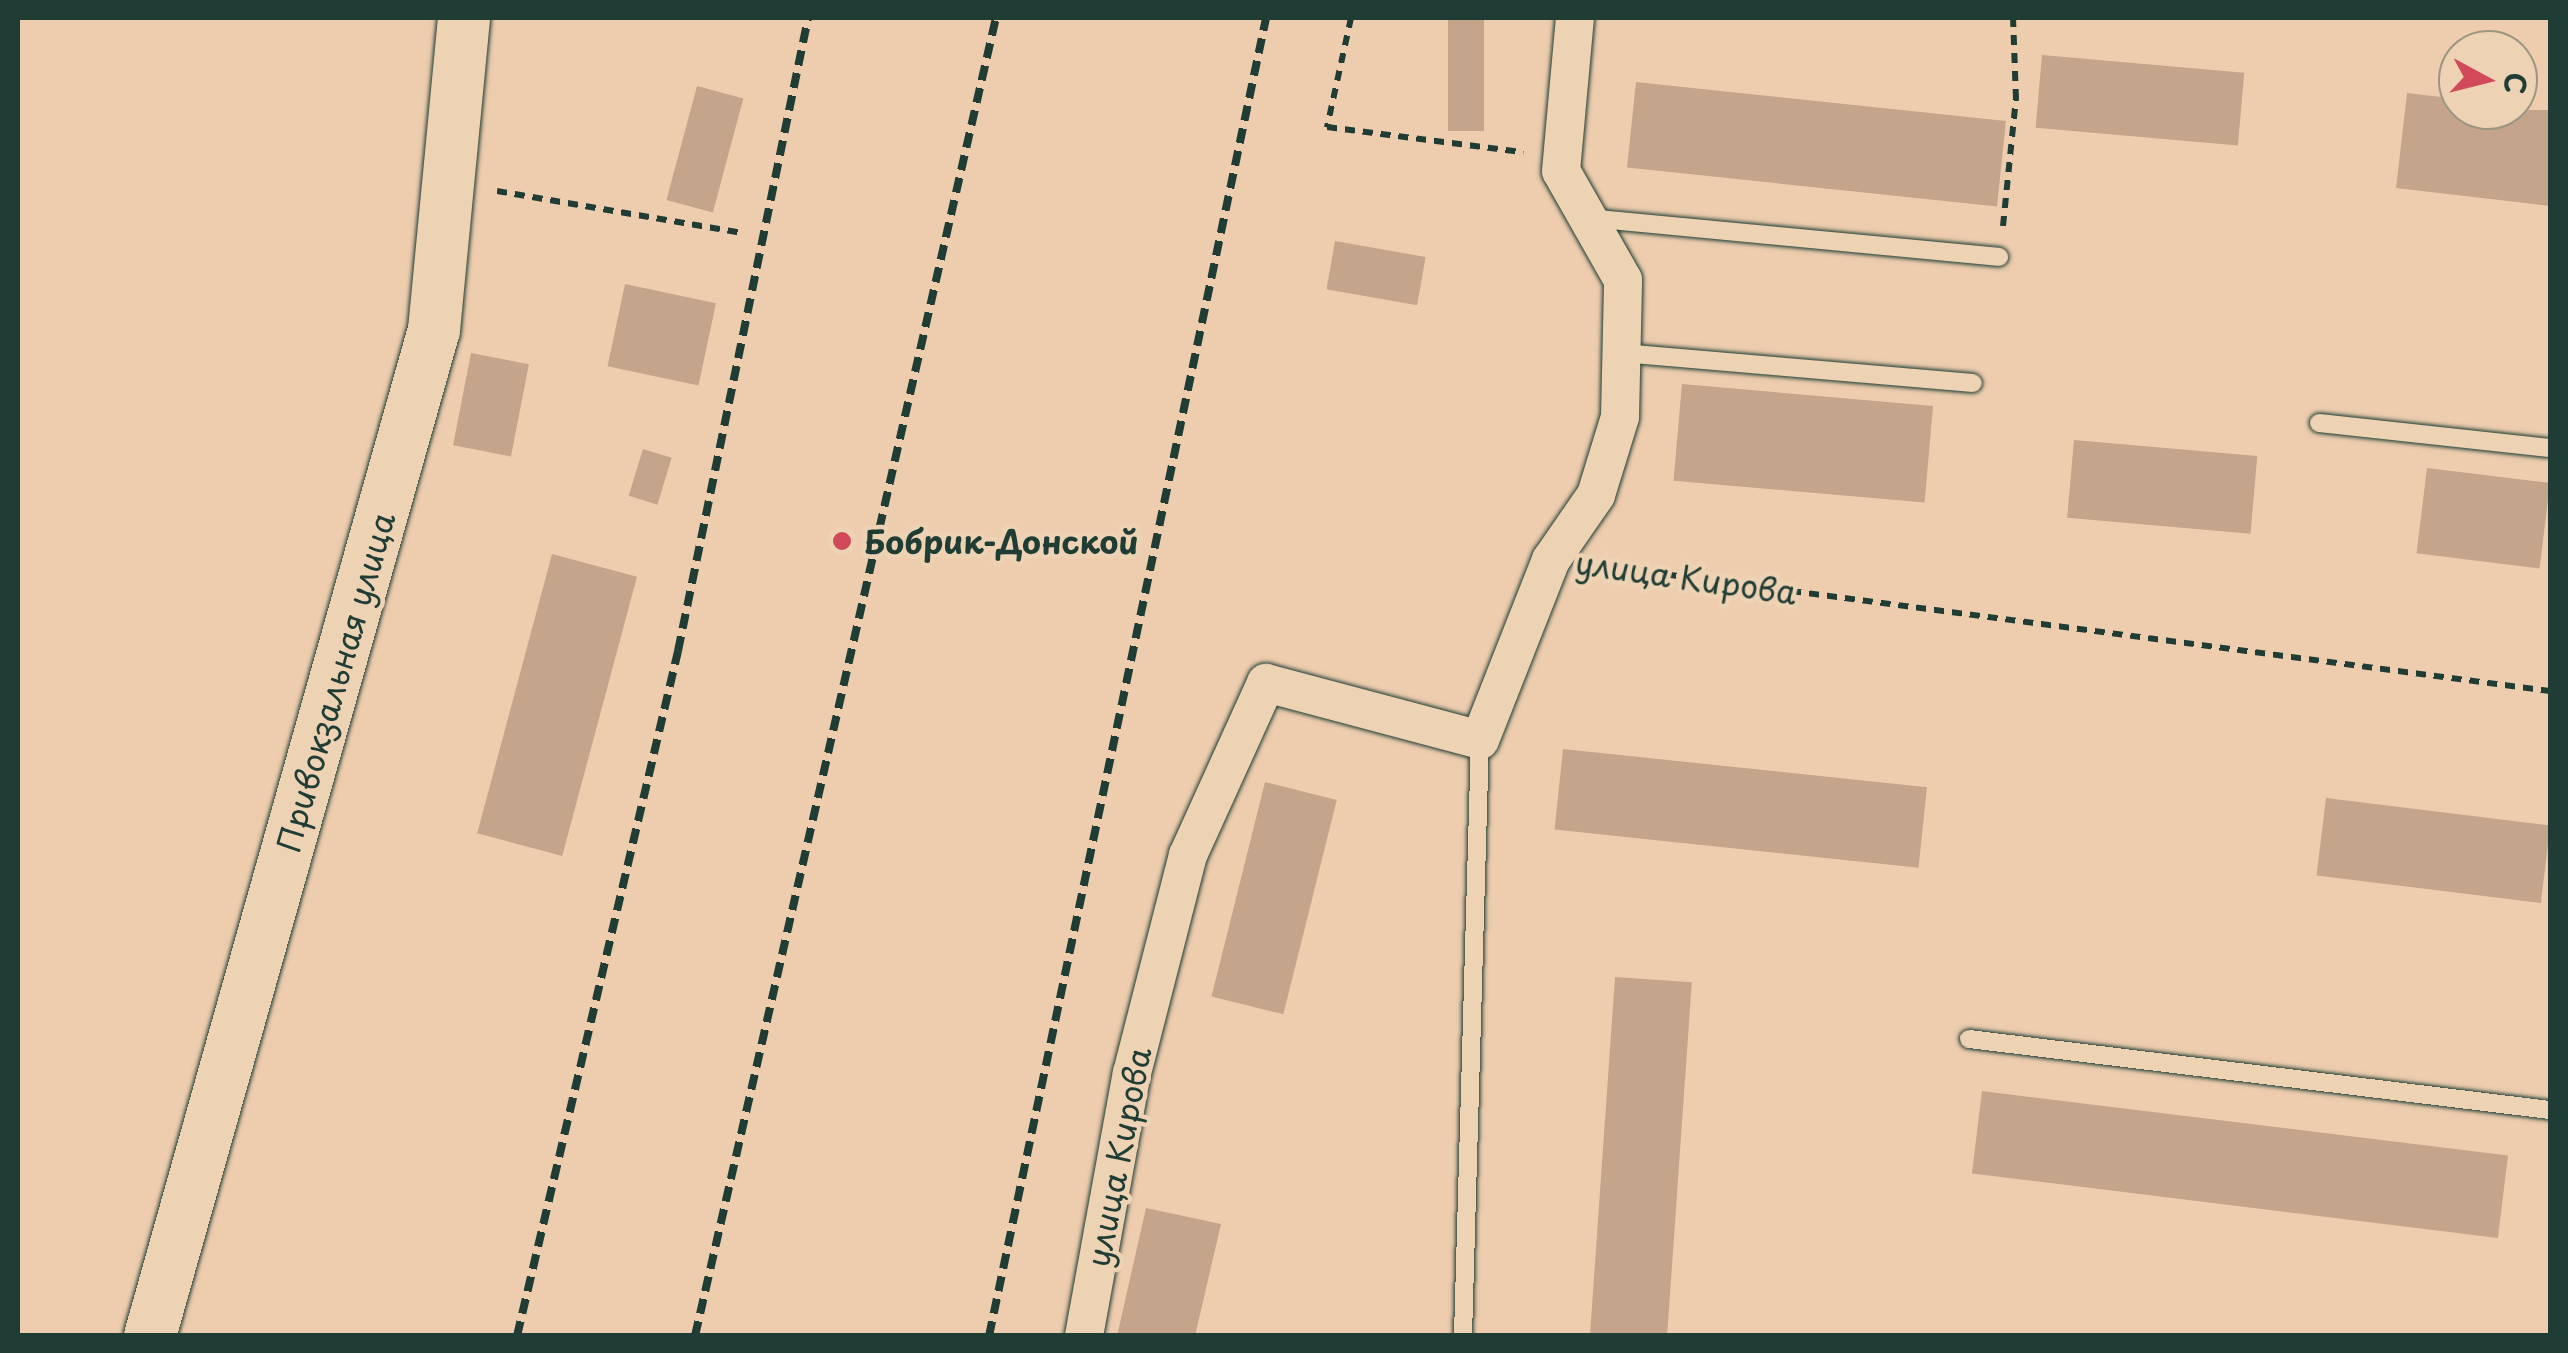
<!DOCTYPE html>
<meta charset="utf-8">
<style>
body{margin:0}
#map{position:relative;width:2568px;height:1353px;overflow:hidden;background:#eecdaf;font-family:"Playpen Sans",sans-serif}
div>[style]{position:absolute}
.building>*{inset:0;background:#c4a48b;transform-origin:0 0}
.path>*{height:6px;margin-top:-3px;transform-origin:0;background:repeating-linear-gradient(90deg,#1f3d34 0 10px,transparent 0 18px)}
.roads{filter:drop-shadow(0 0 2px #1f3d34) drop-shadow(0 0 2px #1f3d34)}
.lane>*{height:18px;margin:-9px;padding:0 9px;transform-origin:9px;border-radius:9px;background:#edd2b4}
.street>*{height:38px;margin:-19px;padding:0 19px;transform-origin:19px;border-radius:19px;background:#edd2b4}
.secondary>*{height:52px;margin:-26px;padding:0 26px;transform-origin:26px;border-radius:26px;background:#edd2b4}
.rail>*{height:8px;margin-top:-4px;transform-origin:0;background:repeating-linear-gradient(90deg,#1f3d34 0 15px,transparent 0 23px)}
.dots>*{width:28px;height:28px;translate:-50% -50%;box-sizing:border-box;border:5px solid #edd2b4;border-radius:50%}
span{translate:-50% -50%;white-space:nowrap;text-align:center;line-height:1.15;-webkit-text-stroke:9px #edd2b4;paint-order:stroke}
.poi-label{font-size:32px;color:#1f3d34;font-weight:700}
.left{translate:0 -50%;text-align:left}
.street-label{font-size:32px;color:#1f3d34}
.frame{position:absolute;inset:0;border:20px solid #1f3d34;pointer-events:none}
.north{position:absolute;left:2438px;top:30px;width:100px;height:100px;box-sizing:border-box;background:#edd2b4;border:2px solid #9b9681;border-radius:50%;rotate:97deg;font-size:28px;font-weight:700;line-height:40px;text-align:center;color:#1f3d34}
.north::after{content:'';display:block;margin:auto;width:35px;height:45px;background:#d1495b;clip-path:polygon(50% 0,100% 100%,50% 72%,0 100%)}
</style>
<div id="map">
<div class="building">
<i style="left:1448px;top:18px;width:36px;height:113px"></i>
<i style="left:2042px;top:55px;width:203px;height:73px;rotate:5deg"></i>
<i style="left:1636px;top:82px;width:372px;height:86px;rotate:6deg"></i>
<i style="left:697px;top:86px;width:48px;height:118px;rotate:15deg"></i>
<i style="clip-path:polygon(2407px 93px,2458px 99px,2458px 110px,2550px 110px,2550px 206px,2396px 188px)"></i>
<i style="left:1335px;top:241px;width:92px;height:49px;rotate:10deg"></i>
<i style="left:625px;top:284px;width:93px;height:84px;rotate:12deg"></i>
<i style="left:471px;top:353px;width:59px;height:94px;rotate:11deg"></i>
<i style="left:1682px;top:384px;width:252px;height:97px;rotate:5deg"></i>
<i style="left:2074px;top:440px;width:184px;height:78px;rotate:5deg"></i>
<i style="left:643px;top:449px;width:30px;height:49px;rotate:17deg"></i>
<i style="left:2427px;top:468px;width:124px;height:86px;rotate:7deg"></i>
<i style="left:552px;top:554px;width:88px;height:289px;rotate:15deg"></i>
<i style="left:1563px;top:749px;width:366px;height:81px;rotate:6deg"></i>
<i style="left:1265px;top:782px;width:74px;height:221px;rotate:14deg"></i>
<i style="left:2326px;top:798px;width:226px;height:78px;rotate:7deg"></i>
<i style="left:1615px;top:977px;width:77px;height:360px;rotate:4deg"></i>
<i style="left:1982px;top:1091px;width:530px;height:83px;rotate:7deg"></i>
<i style="clip-path:polygon(1146px 1208px,1221px 1224px,1195px 1336px,1117px 1336px)"></i>
</div>
<div class="path">
<i style="left:1351px;top:18px;width:112px;rotate:102.4deg"></i>
<i style="left:1327px;top:127px;width:198px;rotate:7.3deg"></i>
<i style="left:497px;top:191px;width:249px;rotate:9.7deg"></i>
<i style="left:2003px;top:226px;width:128px;rotate:-84.2deg"></i>
<i style="left:2016px;top:99px;width:81px;rotate:-92.1deg"></i>
<i style="left:1595px;top:565px;width:963px;rotate:7.52deg"></i>
</div>
<div class="roads">
<div class="lane">
<i style="left:1588px;top:218px;width:413px;rotate:5.4deg"></i>
<i style="left:1622px;top:353px;width:352px;rotate:4.9deg"></i>
<i style="left:2319px;top:423px;width:232px;rotate:6.2deg"></i>
<i style="left:1969px;top:1039px;width:585px;rotate:6.97deg"></i>
<i style="left:1463px;top:1336px;width:596px;rotate:-88.37deg"></i>
</div>
<div class="street">
<i style="left:1084px;top:1336px;width:267px;rotate:-79.7deg"></i>
<i style="left:1132px;top:1073px;width:225px;rotate:-75.6deg"></i>
<i style="left:1188px;top:855px;width:189px;rotate:-65.6deg"></i>
<i style="left:1266px;top:683px;width:221px;rotate:14.9deg"></i>
<i style="left:1480px;top:740px;width:193px;rotate:-68.5deg"></i>
<i style="left:1551px;top:560px;width:79px;rotate:-55.3deg"></i>
<i style="left:1596px;top:495px;width:82px;rotate:-72.9deg"></i>
<i style="left:1620px;top:417px;width:137px;rotate:-88.7deg"></i>
<i style="left:1623px;top:280px;width:125px;rotate:-119.6deg"></i>
<i style="left:1561px;top:171px;width:154px;rotate:-84.8deg"></i>
</div>
<div class="secondary">
<i style="left:150px;top:1336px;width:1045px;rotate:-74.24deg"></i>
<i style="left:434px;top:330px;width:313px;rotate:-84.5deg"></i>
</div>
</div>
<div class="rail">
<i style="left:517px;top:1336px;width:704px;rotate:-76.77deg"></i>
<i style="left:678px;top:651px;width:646px;rotate:-78.39deg"></i>
<i style="left:695px;top:1336px;width:1352px;rotate:-77.14deg"></i>
<i style="left:989px;top:1336px;width:1347px;rotate:-78.13deg"></i>
</div>
<div class="dots">
<i style="left:842px;top:541px;background:#d1495b"></i>
</div>
<div class="poi-label">
<span class="left" style="left:864px;top:541px">Бобрик-Донской</span>
</div>
<div class="street-label">
<span style="left:1686px;top:577px;rotate:8deg">улица Кирова</span>
<span style="left:335px;top:682px;rotate:-74deg">Привокзальная улица</span>
<span style="left:1118px;top:1157px;rotate:-79deg">улица Кирова</span>
</div>
<div class="frame"></div>
<div class="north">С</div>
</div>
